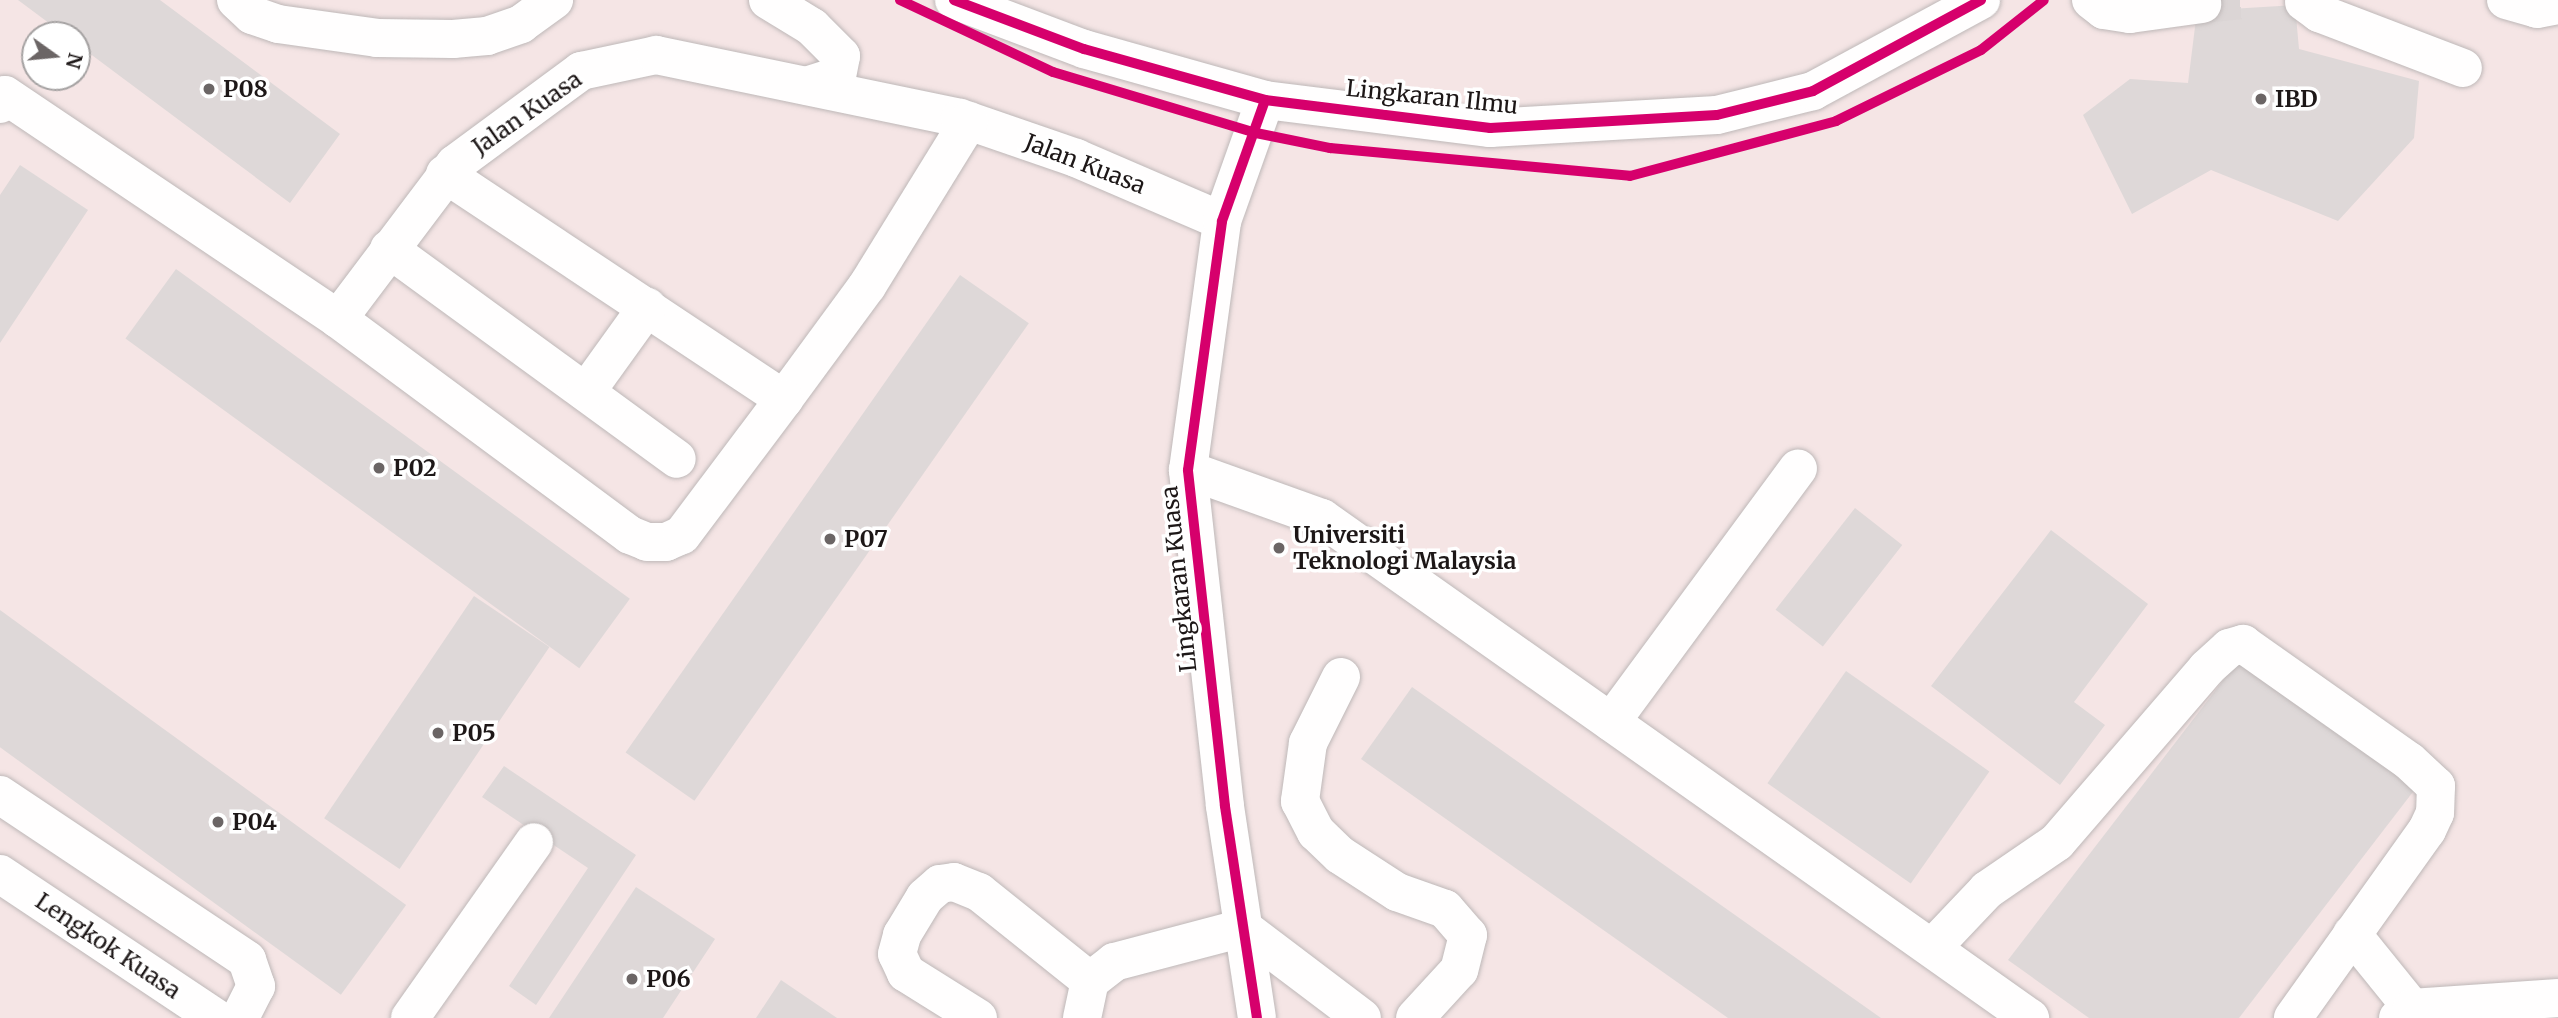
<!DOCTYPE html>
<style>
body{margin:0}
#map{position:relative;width:2558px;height:1018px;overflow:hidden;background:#fcf6f6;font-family:Merriweather,serif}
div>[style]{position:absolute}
.built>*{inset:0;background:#f5e5e5}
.building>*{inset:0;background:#ded8d8;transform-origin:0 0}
.minor-tunnel>*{height:38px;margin-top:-19px;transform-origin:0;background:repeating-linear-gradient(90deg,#dbd5d5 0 38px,transparent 0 57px)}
.roads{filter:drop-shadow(0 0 2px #beb8b8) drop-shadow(0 0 2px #beb8b8)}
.minor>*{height:38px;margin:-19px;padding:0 19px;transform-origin:19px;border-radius:19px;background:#fffefe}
.cycleway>*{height:10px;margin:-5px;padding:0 5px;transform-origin:5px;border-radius:5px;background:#d6006c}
.dots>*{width:19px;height:19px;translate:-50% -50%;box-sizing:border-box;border:4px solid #fff;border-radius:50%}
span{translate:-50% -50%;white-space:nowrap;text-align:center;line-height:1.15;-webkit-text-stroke:7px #fff;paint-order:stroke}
.poi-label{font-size:23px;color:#1d1717;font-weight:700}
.left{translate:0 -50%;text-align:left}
.street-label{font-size:23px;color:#1d1717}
.north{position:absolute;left:21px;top:21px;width:70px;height:70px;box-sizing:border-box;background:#fff;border:2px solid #a5a2a2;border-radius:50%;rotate:105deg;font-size:19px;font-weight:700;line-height:28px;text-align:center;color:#1d1717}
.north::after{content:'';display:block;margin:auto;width:24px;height:32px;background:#6b6565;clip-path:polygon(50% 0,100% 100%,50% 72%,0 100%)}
</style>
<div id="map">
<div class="built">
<i style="clip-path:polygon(evenodd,0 0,2558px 0,2558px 1018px,0 1018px,0 0,35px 35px,77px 35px,77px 77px,35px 77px,35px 35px)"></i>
</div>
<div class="building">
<i style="clip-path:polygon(18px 0,160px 0,340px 134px,290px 203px,77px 44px,77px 35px,65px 35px)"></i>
<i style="clip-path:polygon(2295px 5px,2299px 49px,2419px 81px,2414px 138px,2338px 221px,2211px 170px,2132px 214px,2083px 115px,2130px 79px,2188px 83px,2197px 11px)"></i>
<i style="clip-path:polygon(20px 165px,88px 210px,0 343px,0 195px)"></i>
<i style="left:176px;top:269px;width:561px;height:86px;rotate:36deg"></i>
<i style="left:960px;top:275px;width:84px;height:583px;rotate:35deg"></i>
<i style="left:1855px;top:508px;width:60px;height:129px;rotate:38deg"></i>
<i style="clip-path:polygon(2051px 530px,2148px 604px,2074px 702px,2105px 725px,2060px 785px,1931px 686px)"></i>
<i style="left:474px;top:596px;width:91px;height:268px;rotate:34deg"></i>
<i style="left:0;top:610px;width:502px;height:111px;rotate:36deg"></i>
<i style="clip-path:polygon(2245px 652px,2419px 784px,2239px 1018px,2089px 1018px,2008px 960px)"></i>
<i style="left:1846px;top:671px;width:175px;height:137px;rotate:35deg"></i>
<i style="clip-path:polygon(1412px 687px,1881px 1018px,1728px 1018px,1361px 759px)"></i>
<i style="clip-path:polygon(504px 766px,636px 855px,536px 1005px,509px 986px,588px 868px,482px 797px)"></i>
<i style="clip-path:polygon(636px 887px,715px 939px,663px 1018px,549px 1018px)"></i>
<i style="clip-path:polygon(781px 980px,837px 1018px,756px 1018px)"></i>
</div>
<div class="minor-tunnel">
<i style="left:2202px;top:4px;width:42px;rotate:-5.4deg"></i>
</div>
<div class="roads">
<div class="minor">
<i style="left:236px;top:0;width:22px;rotate:43deg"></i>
<i style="left:252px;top:15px;width:28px;rotate:19deg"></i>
<i style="left:278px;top:24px;width:100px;rotate:8deg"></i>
<i style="left:377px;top:38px;width:76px;rotate:0.8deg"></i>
<i style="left:453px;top:39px;width:34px;rotate:-5deg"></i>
<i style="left:487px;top:36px;width:36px;rotate:-19deg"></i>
<i style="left:521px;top:24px;width:41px;rotate:-36deg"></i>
<i style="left:768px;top:0;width:52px;rotate:31.5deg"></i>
<i style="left:812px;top:27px;width:41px;rotate:45deg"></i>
<i style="left:841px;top:56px;width:20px;rotate:101deg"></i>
<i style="left:837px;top:76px;width:32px;rotate:162deg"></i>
<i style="left:954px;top:0;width:139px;rotate:20.7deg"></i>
<i style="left:1084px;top:49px;width:188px;rotate:15.7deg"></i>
<i style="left:1265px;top:100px;width:227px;rotate:7.1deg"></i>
<i style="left:1490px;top:128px;width:227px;rotate:-3.3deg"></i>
<i style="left:1717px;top:115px;width:99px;rotate:-14deg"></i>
<i style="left:1813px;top:91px;width:191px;rotate:-28.4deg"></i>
<i style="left:2091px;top:0;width:16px;rotate:38deg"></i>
<i style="left:2104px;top:10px;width:26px;rotate:9deg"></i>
<i style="left:2130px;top:14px;width:73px;rotate:-7.9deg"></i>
<i style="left:2506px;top:0;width:32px;rotate:16deg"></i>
<i style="left:2537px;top:9px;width:21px;rotate:-11deg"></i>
<i style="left:2304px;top:2px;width:19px;rotate:36deg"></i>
<i style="left:2319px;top:13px;width:154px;rotate:20.9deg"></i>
<i style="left:0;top:104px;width:10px;rotate:-61deg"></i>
<i style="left:5px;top:95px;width:401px;rotate:33.9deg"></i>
<i style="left:338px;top:319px;width:194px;rotate:-53deg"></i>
<i style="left:455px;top:164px;width:157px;rotate:-36.4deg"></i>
<i style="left:581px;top:71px;width:77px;rotate:-12deg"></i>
<i style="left:656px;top:55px;width:310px;rotate:11.7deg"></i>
<i style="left:960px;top:118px;width:123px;rotate:19deg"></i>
<i style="left:1076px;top:158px;width:159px;rotate:23.3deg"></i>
<i style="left:445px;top:174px;width:407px;rotate:33.6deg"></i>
<i style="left:784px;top:399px;width:140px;rotate:-53.7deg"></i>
<i style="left:867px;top:286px;width:194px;rotate:-58.3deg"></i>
<i style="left:389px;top:249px;width:356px;rotate:36.1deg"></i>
<i style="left:338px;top:319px;width:363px;rotate:36.5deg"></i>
<i style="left:630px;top:535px;width:18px;rotate:22deg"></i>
<i style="left:647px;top:542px;width:19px"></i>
<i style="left:666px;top:542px;width:17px;rotate:-24deg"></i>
<i style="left:682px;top:535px;width:170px;rotate:-53.1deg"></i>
<i style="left:586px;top:392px;width:105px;rotate:-54.3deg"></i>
<i style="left:1188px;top:470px;width:142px;rotate:19.7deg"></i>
<i style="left:1322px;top:518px;width:867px;rotate:35.23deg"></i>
<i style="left:1341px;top:677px;width:74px;rotate:116.6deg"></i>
<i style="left:1308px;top:743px;width:59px;rotate:97.9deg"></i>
<i style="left:1300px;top:801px;width:35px;rotate:63deg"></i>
<i style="left:1316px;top:832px;width:33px;rotate:44deg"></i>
<i style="left:1340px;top:855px;width:68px;rotate:33deg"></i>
<i style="left:1397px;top:892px;width:51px;rotate:19.5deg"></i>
<i style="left:1445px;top:909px;width:35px;rotate:49deg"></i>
<i style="left:1468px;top:935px;width:36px;rotate:104deg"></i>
<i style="left:1459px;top:970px;width:65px;rotate:132.5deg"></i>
<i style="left:1611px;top:722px;width:315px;rotate:-53.6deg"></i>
<i style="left:0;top:795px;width:297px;rotate:33.7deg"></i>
<i style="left:247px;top:960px;width:28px;rotate:71deg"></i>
<i style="left:256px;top:986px;width:36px;rotate:117deg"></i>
<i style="left:0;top:874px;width:260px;rotate:33.7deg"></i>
<i style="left:2352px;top:934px;width:95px;rotate:51deg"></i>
<i style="left:1932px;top:948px;width:80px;rotate:-46.5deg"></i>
<i style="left:1987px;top:890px;width:85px;rotate:-34.4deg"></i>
<i style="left:2057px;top:842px;width:230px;rotate:-49.2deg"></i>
<i style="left:2207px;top:668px;width:30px;rotate:-42deg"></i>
<i style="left:2229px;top:648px;width:15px;rotate:-16deg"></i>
<i style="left:2243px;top:644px;width:203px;rotate:35.2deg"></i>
<i style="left:2409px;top:761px;width:37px;rotate:43deg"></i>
<i style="left:2436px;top:786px;width:27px;rotate:92deg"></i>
<i style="left:2435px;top:813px;width:19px;rotate:115deg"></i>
<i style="left:2427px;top:830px;width:231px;rotate:125.5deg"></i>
<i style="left:410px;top:1018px;width:215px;rotate:-54.8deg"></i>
<i style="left:978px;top:1018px;width:85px;rotate:-148deg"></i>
<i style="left:906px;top:973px;width:21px;rotate:-115deg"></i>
<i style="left:897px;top:954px;width:20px;rotate:-75deg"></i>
<i style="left:902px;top:935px;width:44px;rotate:-58.8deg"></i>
<i style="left:925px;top:897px;width:20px;rotate:-41deg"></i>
<i style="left:940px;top:884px;width:14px;rotate:-8deg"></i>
<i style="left:954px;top:882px;width:27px;rotate:22deg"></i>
<i style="left:979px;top:892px;width:142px;rotate:38.7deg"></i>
<i style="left:1082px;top:1018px;width:38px;rotate:-78deg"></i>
<i style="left:1090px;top:981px;width:31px;rotate:-38deg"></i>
<i style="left:1114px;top:962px;width:133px;rotate:-14.8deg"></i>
<i style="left:1243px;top:928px;width:149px;rotate:37.1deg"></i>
<i style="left:1257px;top:1018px;width:214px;rotate:-98.6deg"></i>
<i style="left:1225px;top:806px;width:338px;rotate:-96.3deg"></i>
<i style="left:1188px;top:470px;width:251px;rotate:-82.2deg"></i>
<i style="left:1222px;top:221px;width:128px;rotate:-70.4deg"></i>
<i style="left:2398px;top:1018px;width:17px;rotate:-36deg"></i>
<i style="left:2412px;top:1008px;width:146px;rotate:-3.9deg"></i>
</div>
</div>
<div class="cycleway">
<i style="left:900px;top:0;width:169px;rotate:25.2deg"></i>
<i style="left:1053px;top:72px;width:212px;rotate:16.7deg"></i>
<i style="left:1256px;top:133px;width:76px;rotate:11.5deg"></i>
<i style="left:1330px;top:148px;width:301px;rotate:5.3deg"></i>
<i style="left:1630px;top:176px;width:213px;rotate:-14.9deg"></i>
<i style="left:1836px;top:121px;width:161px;rotate:-26.1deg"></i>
<i style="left:1981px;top:50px;width:80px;rotate:-38.4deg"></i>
<i style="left:954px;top:0;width:139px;rotate:20.7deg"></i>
<i style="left:1084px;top:49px;width:188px;rotate:15.7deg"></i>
<i style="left:1265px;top:100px;width:227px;rotate:7.1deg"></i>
<i style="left:1490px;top:128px;width:227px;rotate:-3.3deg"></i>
<i style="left:1717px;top:115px;width:99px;rotate:-14deg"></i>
<i style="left:1813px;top:91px;width:191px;rotate:-28.4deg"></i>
<i style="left:1257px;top:1018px;width:214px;rotate:-98.6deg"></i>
<i style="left:1225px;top:806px;width:338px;rotate:-96.3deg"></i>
<i style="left:1188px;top:470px;width:251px;rotate:-82.2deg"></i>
<i style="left:1222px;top:221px;width:128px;rotate:-70.4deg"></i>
</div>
<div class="dots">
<i style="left:209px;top:89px;background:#6b6565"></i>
<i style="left:2261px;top:99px;background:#6b6565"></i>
<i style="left:379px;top:468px;background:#6b6565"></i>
<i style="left:830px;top:539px;background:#6b6565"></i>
<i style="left:1279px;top:548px;background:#6b6565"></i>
<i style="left:438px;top:733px;background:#6b6565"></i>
<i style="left:218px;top:822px;background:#6b6565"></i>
<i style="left:632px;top:979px;background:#6b6565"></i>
</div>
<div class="poi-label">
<span class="left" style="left:223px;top:89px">P08</span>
<span class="left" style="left:2275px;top:99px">IBD</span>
<span class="left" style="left:393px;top:468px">P02</span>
<span class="left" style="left:1293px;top:548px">Universiti<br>Teknologi Malaysia</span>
<span class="left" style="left:844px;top:539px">P07</span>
<span class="left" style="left:452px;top:733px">P05</span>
<span class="left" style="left:232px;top:822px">P04</span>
<span class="left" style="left:646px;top:979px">P06</span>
</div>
<div class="street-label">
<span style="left:1432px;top:97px;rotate:6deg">Lingkaran Ilmu</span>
<span style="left:527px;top:113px;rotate:-35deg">Jalan Kuasa</span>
<span style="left:1085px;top:164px;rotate:21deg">Jalan Kuasa</span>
<span style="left:1179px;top:579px;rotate:-96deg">Lingkaran Kuasa</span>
<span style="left:108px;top:946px;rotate:34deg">Lengkok Kuasa</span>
</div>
<div class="north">N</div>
</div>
